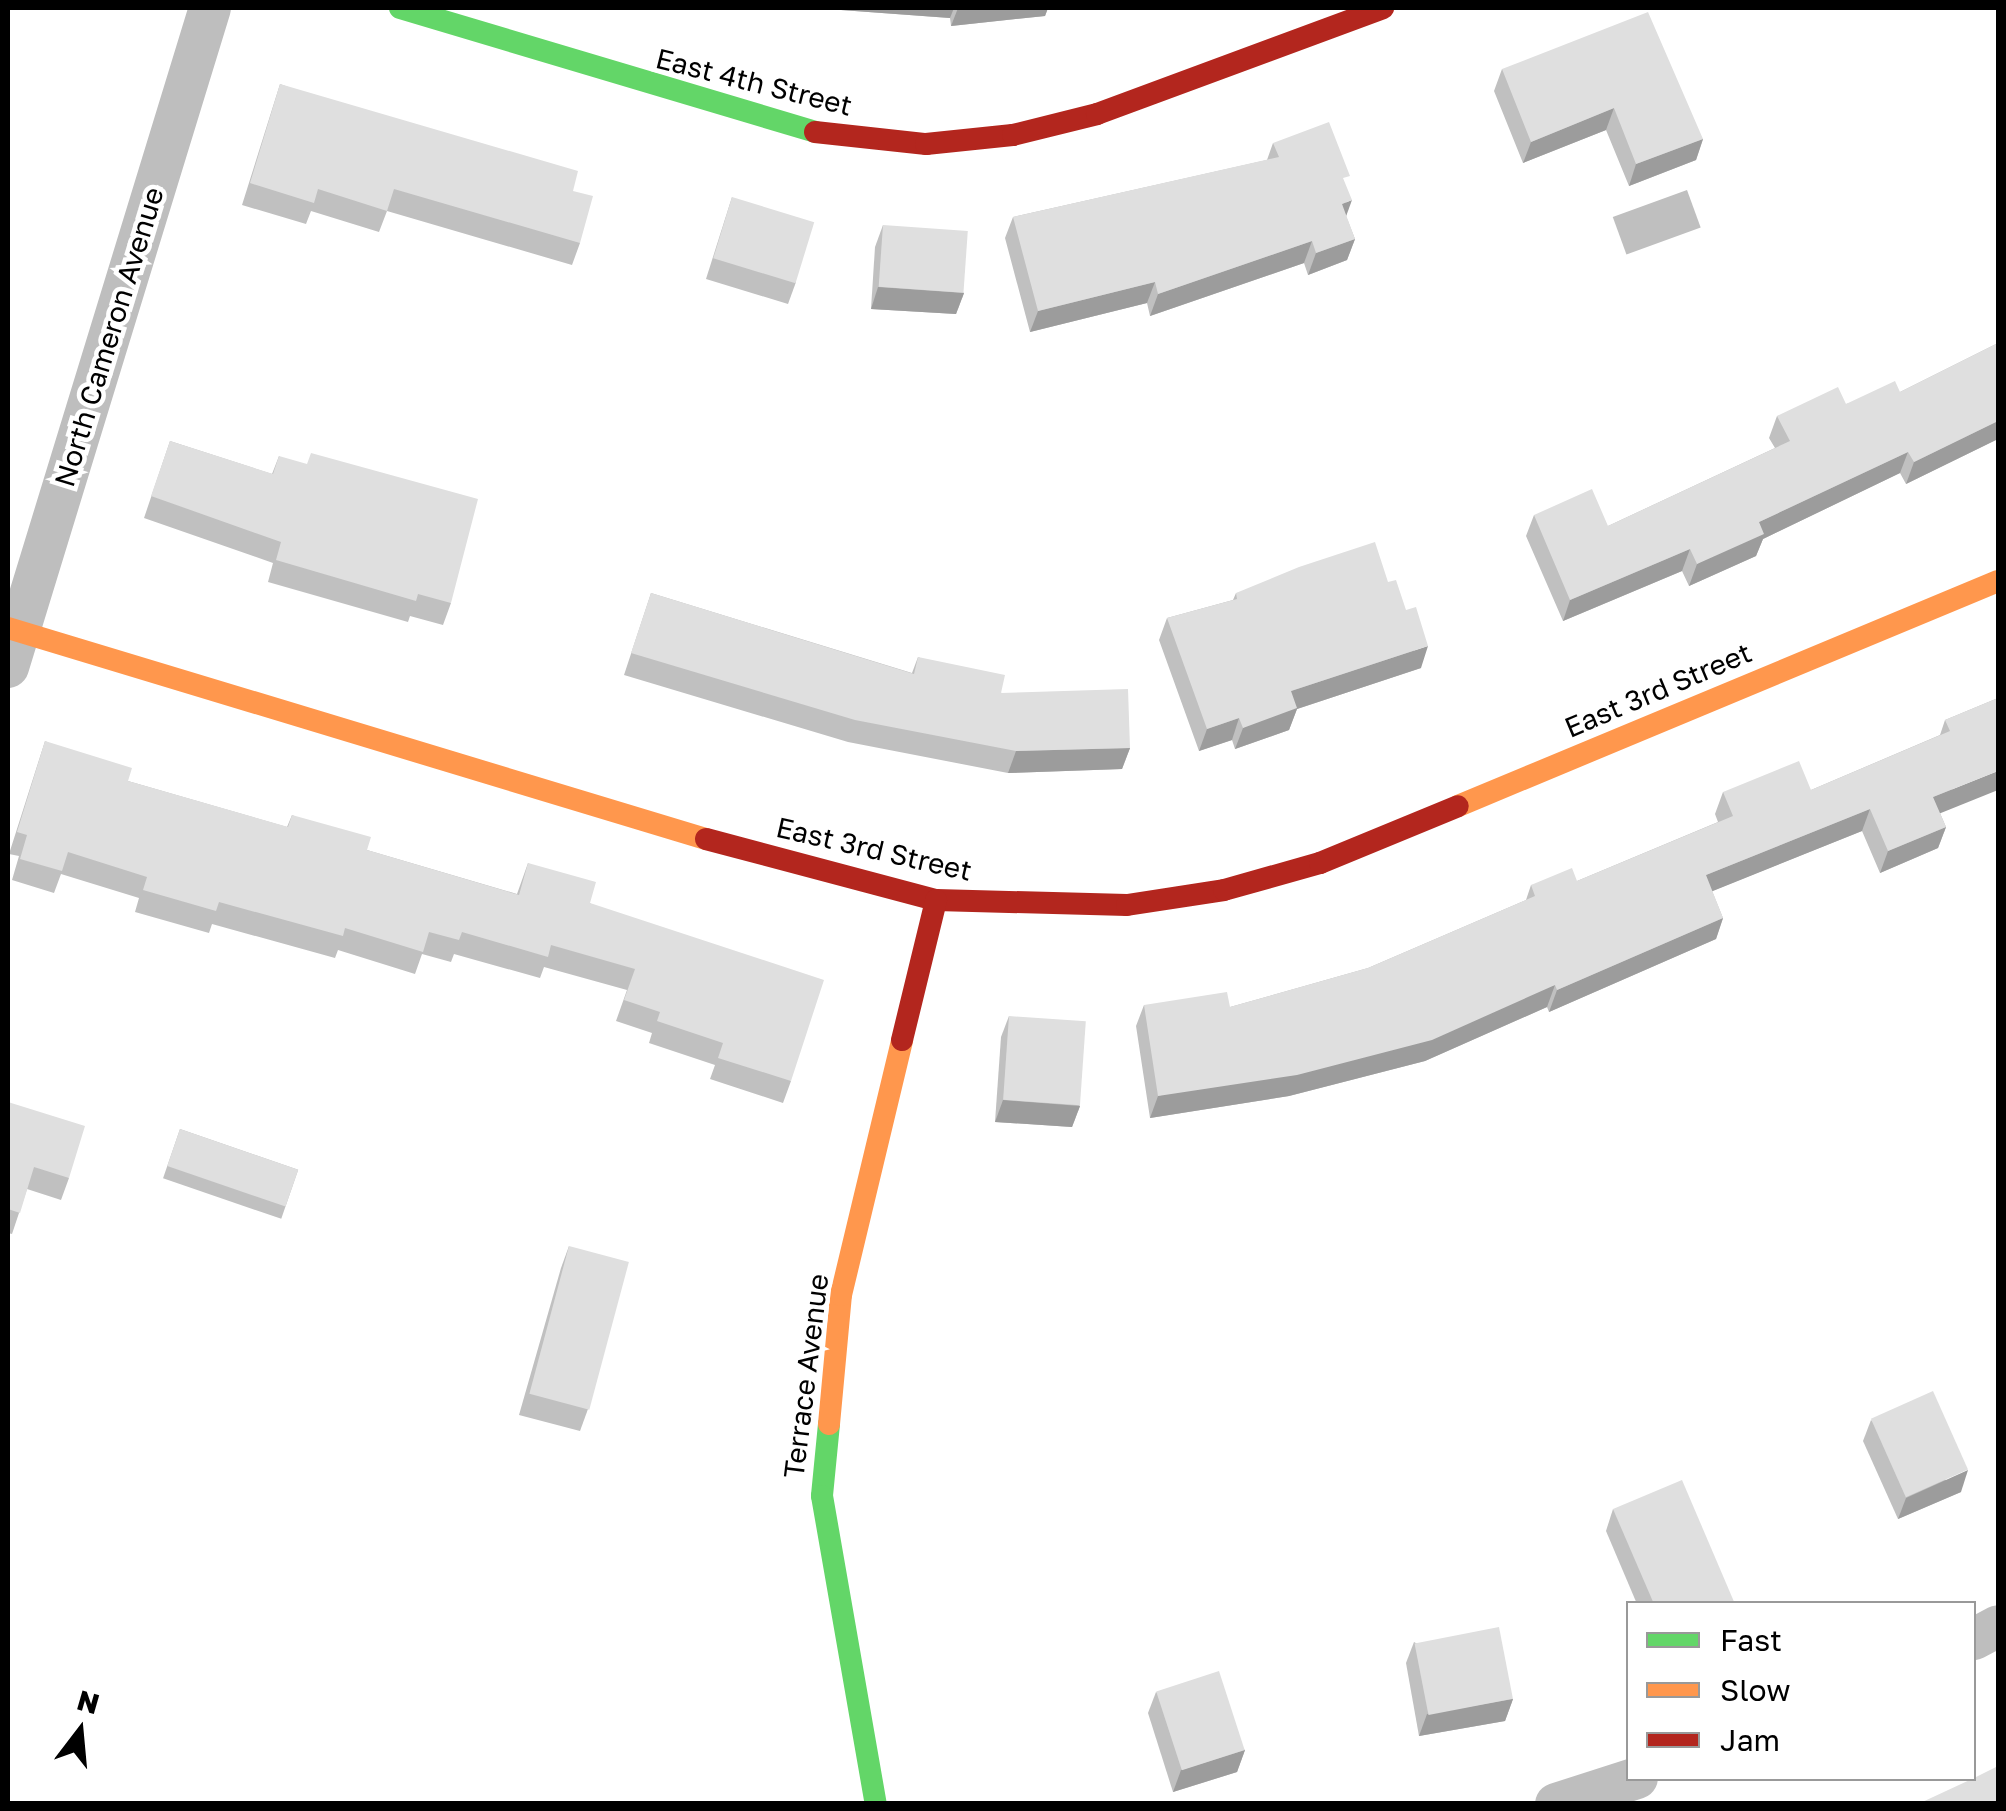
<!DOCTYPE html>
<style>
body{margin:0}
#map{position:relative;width:2006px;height:1811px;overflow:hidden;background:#fff;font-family:"Golos Text",sans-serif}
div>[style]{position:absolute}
.water>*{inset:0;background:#bfbfbf;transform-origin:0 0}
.street>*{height:42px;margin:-21px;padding:0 21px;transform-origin:21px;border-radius:21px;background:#bebebe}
.fast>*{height:22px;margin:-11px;padding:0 11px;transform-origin:11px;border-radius:11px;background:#63d668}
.slow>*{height:22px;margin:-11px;padding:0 11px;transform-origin:11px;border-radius:11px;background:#ff974d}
.jam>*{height:22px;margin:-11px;padding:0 11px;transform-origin:11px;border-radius:11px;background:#b3261e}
.wall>*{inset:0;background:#c0c0c0;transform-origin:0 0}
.shaded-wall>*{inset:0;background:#9c9c9c}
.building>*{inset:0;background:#dfdfdf;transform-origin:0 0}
span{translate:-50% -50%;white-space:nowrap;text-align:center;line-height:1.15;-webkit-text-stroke:9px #fff;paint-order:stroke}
.street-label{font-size:28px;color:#000}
.frame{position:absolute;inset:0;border:10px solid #000;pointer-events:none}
.legend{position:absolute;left:1626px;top:1601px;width:350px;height:180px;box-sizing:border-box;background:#fff;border:2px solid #999;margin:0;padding:12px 18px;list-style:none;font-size:30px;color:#000}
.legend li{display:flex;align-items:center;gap:20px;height:50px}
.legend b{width:50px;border:2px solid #999}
.north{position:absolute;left:30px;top:1681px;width:100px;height:100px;-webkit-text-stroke:8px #fff;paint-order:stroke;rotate:16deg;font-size:28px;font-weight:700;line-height:40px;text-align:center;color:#000}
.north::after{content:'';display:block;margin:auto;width:35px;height:45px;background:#000;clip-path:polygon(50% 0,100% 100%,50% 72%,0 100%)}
</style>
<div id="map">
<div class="water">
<i style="left:1687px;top:190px;width:40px;height:79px;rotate:70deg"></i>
</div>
<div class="street">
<i style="left:8px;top:667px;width:689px;rotate:-72.96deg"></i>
<i style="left:1974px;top:1639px;width:27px;rotate:-28deg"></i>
<i style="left:1556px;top:1804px;width:85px;rotate:-17.8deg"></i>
</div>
<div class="fast">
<i style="left:400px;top:8px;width:433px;rotate:16.6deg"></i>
<i style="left:829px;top:1424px;width:72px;rotate:95.6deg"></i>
<i style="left:822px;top:1496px;width:313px;rotate:80.1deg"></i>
</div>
<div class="slow">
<i style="left:8px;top:628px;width:729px;rotate:16.82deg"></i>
<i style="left:1458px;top:806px;width:585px;rotate:-22.62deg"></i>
<i style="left:829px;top:1424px;width:130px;rotate:-84.7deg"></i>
<i style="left:841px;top:1295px;width:262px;rotate:-76.5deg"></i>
</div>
<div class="jam">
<i style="left:815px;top:132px;width:112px;rotate:6.2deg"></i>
<i style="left:926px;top:144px;width:87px;rotate:-5.9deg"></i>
<i style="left:1013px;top:135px;width:87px;rotate:-14deg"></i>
<i style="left:1097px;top:114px;width:305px;rotate:-20.3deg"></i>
<i style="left:706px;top:839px;width:238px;rotate:14.9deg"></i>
<i style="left:936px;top:900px;width:191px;rotate:1.5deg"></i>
<i style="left:1127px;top:905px;width:98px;rotate:-8.8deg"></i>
<i style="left:1224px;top:890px;width:100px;rotate:-15.7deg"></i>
<i style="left:1320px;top:863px;width:149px;rotate:-22.4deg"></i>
<i style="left:902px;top:1040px;width:144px;rotate:-76.3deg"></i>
</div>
<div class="wall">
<i style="clip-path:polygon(841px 8px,1048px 8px,1045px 16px,951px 26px,950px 18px,841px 10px)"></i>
<i style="clip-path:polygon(1502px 69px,1703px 139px,1696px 160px,1629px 186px,1606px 130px,1523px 163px,1494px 91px)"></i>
<i style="clip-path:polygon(280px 84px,573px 191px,580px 243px,572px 265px,387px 211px,379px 232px,311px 211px,306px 224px,242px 205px)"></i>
<i style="clip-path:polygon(1273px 143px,1346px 186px,1346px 216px,1355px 239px,1347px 260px,1308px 275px,1304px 263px,1150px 316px,1147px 303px,1030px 332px,1005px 238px,1013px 217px,1267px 160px)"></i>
<i style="clip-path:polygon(732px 197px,796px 282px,788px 304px,706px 279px)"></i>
<i style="clip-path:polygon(883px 225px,964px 293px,956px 314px,871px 309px,875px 247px)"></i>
<i style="clip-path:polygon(1998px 343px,1998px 439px,1906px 484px,1900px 473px,1763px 539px,1756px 556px,1689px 586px,1682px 571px,1563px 621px,1526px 536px,1534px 515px,1608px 526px,1775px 448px,1769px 438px,1777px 416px,1846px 404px,1900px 392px)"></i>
<i style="clip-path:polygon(170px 441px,272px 474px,279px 456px,451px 603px,443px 625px,410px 616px,408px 622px,268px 582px,273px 563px,144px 518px)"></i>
<i style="clip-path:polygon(1388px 582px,1421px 668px,1297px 709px,1289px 730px,1235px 749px,1232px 740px,1199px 751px,1159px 640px,1167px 618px,1233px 600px,1236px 593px)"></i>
<i style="clip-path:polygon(651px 593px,912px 673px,918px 657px,1130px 748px,1122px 769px,1008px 773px,848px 742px,624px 675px)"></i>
<i style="clip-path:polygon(1998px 698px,1940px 813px,1946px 827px,1938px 848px,1880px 873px,1862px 831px,1712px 891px,1723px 918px,1716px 939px,1549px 1012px,1547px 1007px,1425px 1061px,1289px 1096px,1150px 1118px,1136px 1026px,1144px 1005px,1230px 1007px,1368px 968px,1526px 900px,1531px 885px,1577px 881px,1718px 822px,1715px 814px,1723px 792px,1811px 790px,1940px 735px,1945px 720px)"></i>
<i style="clip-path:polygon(45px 741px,128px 781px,287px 827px,292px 815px,367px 850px,517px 894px,528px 863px,590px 903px,791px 1081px,783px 1103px,710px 1079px,715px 1065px,649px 1043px,652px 1033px,616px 1021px,627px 990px,544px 967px,540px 978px,454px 954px,451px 962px,422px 954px,415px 974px,338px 950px,335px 958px,212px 924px,209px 933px,135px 912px,139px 898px,61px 874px,54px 893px,12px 880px,19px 856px,9px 854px)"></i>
<i style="clip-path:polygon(1009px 1016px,1080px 1106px,1072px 1127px,995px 1122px,1001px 1037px)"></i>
<i style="clip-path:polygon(8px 1102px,69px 1178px,61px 1200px,27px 1189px,12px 1234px,8px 1233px)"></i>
<i style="left:180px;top:1129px;width:125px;height:52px;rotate:19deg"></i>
<i style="clip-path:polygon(569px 1246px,588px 1409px,580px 1431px,519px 1415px,561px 1268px)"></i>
<i style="clip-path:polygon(1871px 1420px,1961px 1492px,1898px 1519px,1863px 1441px)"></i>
<i style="clip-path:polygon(1613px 1509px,1735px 1604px,1637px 1604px,1606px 1531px)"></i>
<i style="clip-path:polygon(1414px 1642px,1513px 1699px,1505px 1721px,1419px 1736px,1406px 1663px)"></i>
<i style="clip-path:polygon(1156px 1692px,1245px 1750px,1237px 1772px,1173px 1792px,1148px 1713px)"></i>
</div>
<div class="shaded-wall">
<i style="clip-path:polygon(842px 8px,954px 8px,950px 18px,841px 10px)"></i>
<i style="clip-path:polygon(958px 8px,1048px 8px,1045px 16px,951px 26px)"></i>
<i style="clip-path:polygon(1614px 108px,1606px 130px,1523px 163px,1531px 142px)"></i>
<i style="clip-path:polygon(1703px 139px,1696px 160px,1629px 186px,1636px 164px)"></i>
<i style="clip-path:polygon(1352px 200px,1344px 222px,1342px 204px)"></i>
<i style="clip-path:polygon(1355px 239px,1347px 260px,1308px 275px,1316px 253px)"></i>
<i style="clip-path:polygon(1312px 241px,1304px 263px,1150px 316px,1158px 294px)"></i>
<i style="clip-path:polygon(1155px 282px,1147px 303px,1030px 332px,1038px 311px)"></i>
<i style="clip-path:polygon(878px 287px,964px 293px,956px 314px,871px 309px)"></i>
<i style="clip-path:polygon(1998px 421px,1998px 439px,1906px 484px,1914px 462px)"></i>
<i style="clip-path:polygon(1908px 452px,1900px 473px,1763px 539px,1756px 556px,1689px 586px,1697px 564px,1759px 522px)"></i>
<i style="clip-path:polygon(1690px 549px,1682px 571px,1563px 621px,1570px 600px)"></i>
<i style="clip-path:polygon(1428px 646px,1421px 668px,1297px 709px,1289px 730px,1235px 749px,1243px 728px,1291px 691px)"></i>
<i style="clip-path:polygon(1239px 718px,1232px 740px,1199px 751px,1207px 729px)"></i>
<i style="clip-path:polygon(1130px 748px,1122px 769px,1008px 773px,1016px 751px)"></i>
<i style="clip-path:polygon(1998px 771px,1998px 790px,1926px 819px,1933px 797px)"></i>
<i style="clip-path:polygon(1870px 809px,1862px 831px,1698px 897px,1706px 875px)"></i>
<i style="clip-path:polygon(1946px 827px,1938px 848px,1880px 873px,1888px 851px)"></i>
<i style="clip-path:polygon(1723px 918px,1716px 939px,1549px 1012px,1557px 990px)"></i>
<i style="clip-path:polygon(1555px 985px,1547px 1007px,1425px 1061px,1289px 1096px,1150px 1118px,1158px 1096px)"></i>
<i style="clip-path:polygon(1003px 1100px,1080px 1106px,1072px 1127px,995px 1122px)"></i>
<i style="clip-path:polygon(1968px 1470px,1961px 1492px,1898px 1519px,1906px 1498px)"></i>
<i style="clip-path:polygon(1513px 1699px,1505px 1721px,1419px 1736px,1427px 1714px)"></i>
<i style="clip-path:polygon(1245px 1750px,1237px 1772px,1173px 1792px,1181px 1770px)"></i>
</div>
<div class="building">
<i style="clip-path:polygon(1648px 12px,1703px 139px,1636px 164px,1614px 108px,1531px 142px,1502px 69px)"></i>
<i style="clip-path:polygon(280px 84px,578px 171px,573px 191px,593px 196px,580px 243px,394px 189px,387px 211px,318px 189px,314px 203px,250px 183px)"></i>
<i style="clip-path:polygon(1329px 122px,1350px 176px,1343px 178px,1352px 200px,1342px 204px,1355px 239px,1316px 253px,1312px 241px,1158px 294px,1155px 282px,1038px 311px,1013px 217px,1279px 157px,1273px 143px)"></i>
<i style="left:732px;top:197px;width:86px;height:64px;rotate:17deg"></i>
<i style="left:883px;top:225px;width:85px;height:62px;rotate:4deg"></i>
<i style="clip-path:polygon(1998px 343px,1998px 421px,1914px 462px,1908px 452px,1759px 522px,1764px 534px,1697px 564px,1690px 549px,1570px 600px,1534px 515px,1592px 489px,1608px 526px,1790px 441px,1777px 416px,1838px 387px,1846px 404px,1895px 381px,1900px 392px)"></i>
<i style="clip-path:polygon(170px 441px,273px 474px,279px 456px,307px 464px,311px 453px,478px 499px,451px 603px,418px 594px,416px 601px,276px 560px,281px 542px,151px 496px)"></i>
<i style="clip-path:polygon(1375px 542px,1388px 582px,1396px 580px,1406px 610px,1416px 607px,1428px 646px,1291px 691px,1297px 708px,1243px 728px,1239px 718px,1207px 729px,1167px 618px,1237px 599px,1236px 593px,1299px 567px)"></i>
<i style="clip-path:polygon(651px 593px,914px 674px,918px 657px,1005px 675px,1001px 693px,1128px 689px,1130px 748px,1016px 751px,855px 720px,631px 653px)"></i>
<i style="clip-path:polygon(1998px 698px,1998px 771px,1933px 797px,1946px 827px,1888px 851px,1870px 809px,1706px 875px,1723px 918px,1557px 990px,1555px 985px,1432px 1040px,1297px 1075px,1158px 1096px,1144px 1005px,1227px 992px,1230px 1007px,1368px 968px,1535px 896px,1531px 885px,1572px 868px,1577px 881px,1733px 816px,1723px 792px,1799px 761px,1811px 790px,1950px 731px,1945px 720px)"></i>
<i style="clip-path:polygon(45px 741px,132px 768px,128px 781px,288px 827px,292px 815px,371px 837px,367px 850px,519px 895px,528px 863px,596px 882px,590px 903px,824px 980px,791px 1081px,718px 1058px,723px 1043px,657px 1021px,660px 1012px,624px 1000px,635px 969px,551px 945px,548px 957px,462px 932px,459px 940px,429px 932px,423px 952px,345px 928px,343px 936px,219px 902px,216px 911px,143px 890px,147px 877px,68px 852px,62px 871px,20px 859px,27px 835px,17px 832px)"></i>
<i style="left:1009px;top:1016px;width:77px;height:84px;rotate:4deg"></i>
<i style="clip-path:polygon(8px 1102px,85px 1126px,69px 1178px,34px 1167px,20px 1213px,8px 1209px)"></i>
<i style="left:180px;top:1129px;width:125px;height:39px;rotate:19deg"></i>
<i style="left:569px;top:1246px;width:62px;height:153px;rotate:15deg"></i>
<i style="left:1933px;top:1391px;width:86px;height:68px;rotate:66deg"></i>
<i style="clip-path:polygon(1682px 1480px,1735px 1604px,1654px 1604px,1613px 1509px)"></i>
<i style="left:1499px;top:1627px;width:73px;height:86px;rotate:79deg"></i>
<i style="left:1219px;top:1671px;width:83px;height:66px;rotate:72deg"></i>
<i style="clip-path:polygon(1998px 1766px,1998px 1804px,1918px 1804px,1974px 1778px)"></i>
</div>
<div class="street-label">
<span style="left:754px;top:82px;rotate:14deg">East 4th Street</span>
<span style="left:109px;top:337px;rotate:-73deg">North Cameron Avenue</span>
<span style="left:1658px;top:690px;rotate:-23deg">East 3rd Street</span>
<span style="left:874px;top:849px;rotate:13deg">East 3rd Street</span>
<span style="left:806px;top:1376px;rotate:-83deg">Terrace Avenue</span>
</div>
<div class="frame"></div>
<ul class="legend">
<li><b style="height:12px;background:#63d668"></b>Fast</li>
<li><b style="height:12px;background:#ff974d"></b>Slow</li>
<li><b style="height:12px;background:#b3261e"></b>Jam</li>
</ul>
<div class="north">N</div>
</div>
